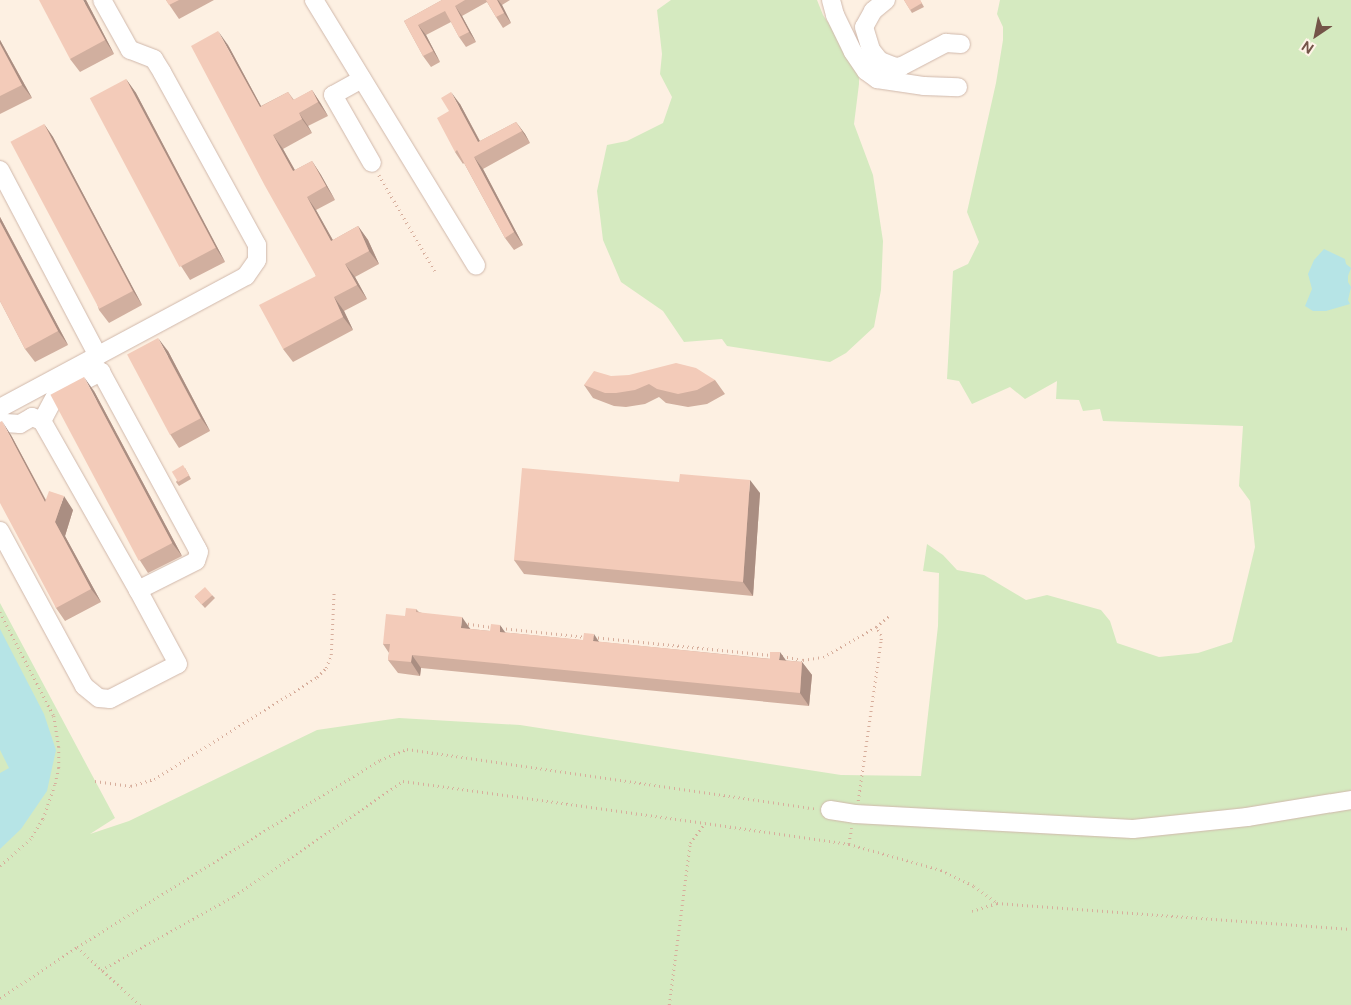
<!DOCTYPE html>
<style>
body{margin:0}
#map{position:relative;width:1351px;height:1005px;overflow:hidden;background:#fdf0e2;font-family:"Public Sans",sans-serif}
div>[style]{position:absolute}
.green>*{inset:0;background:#d5eac0}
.water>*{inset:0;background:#b6e4e6}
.path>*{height:2.5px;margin-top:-1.25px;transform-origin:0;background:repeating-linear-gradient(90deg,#d7ae9c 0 1px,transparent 0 5px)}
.roads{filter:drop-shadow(0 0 1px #d0b8ab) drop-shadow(0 0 1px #d0b8ab)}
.minor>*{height:18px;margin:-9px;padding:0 9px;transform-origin:9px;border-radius:9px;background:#fff}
.wall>*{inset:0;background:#d1af9f}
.shaded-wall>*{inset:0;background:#aa8e82}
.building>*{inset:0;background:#f3cbb9;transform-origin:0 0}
span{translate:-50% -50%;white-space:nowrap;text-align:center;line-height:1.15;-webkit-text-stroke:4px #fff4e8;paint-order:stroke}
.north{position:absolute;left:1291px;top:10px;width:50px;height:50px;-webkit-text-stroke:4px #fff4e8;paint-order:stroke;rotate:214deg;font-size:14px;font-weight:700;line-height:20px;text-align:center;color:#745448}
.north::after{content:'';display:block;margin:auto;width:18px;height:22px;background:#745448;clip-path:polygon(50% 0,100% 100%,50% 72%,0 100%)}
</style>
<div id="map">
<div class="green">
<i style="clip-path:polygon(671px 0,817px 0,823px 15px,859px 69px,859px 84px,854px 124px,873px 175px,883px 241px,881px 290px,874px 327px,846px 353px,830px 362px,727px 346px,722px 339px,684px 342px,663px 311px,621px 282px,603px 240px,597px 191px,607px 145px,627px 141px,663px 123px,672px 97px,660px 74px,662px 54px,657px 10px)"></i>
<i style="clip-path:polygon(1000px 0,1351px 0,1351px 1005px,0 1005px,0 603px,115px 818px,90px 834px,129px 821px,317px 730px,399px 718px,520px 725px,841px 775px,921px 776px,938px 626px,939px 573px,923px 571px,927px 544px,943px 555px,957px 570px,984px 575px,1026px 600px,1047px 595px,1101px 610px,1110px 621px,1117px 643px,1159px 657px,1198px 653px,1232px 642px,1255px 547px,1250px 501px,1239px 486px,1243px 426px,1103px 421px,1100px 409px,1083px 411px,1079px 400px,1056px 399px,1057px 381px,1025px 399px,1010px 387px,972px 404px,959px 381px,947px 379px,953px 271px,968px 264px,979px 242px,967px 212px,996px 83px,1003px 40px,1003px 27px,997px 14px)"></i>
</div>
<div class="water">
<i style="clip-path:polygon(1324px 249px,1345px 259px,1346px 264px,1351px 268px,1348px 276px,1348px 282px,1351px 287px,1348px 300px,1350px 304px,1326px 311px,1313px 311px,1305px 306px,1312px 289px,1308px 274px,1314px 260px)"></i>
<i style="clip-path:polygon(0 629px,44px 714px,56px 750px,47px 791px,21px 829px,0 849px,0 773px,9px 768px,0 750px)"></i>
</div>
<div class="path">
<i style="left:379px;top:175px;width:111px;rotate:59.7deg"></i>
<i style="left:0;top:612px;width:117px;rotate:62.6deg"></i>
<i style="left:54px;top:716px;width:31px;rotate:81deg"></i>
<i style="left:59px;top:747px;width:21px;rotate:90deg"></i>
<i style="left:59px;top:768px;width:17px;rotate:103deg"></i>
<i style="left:55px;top:785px;width:36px;rotate:109deg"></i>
<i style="left:43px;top:819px;width:23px;rotate:121deg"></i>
<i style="left:31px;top:839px;width:41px;rotate:138.9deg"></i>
<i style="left:463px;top:623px;width:30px;rotate:8deg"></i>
<i style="left:501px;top:628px;width:86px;rotate:6deg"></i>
<i style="left:593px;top:637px;width:179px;rotate:5.8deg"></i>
<i style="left:782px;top:656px;width:21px;rotate:11deg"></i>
<i style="left:803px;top:660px;width:20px;rotate:-9deg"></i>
<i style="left:823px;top:657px;width:61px;rotate:-29.5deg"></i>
<i style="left:95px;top:781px;width:36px;rotate:8deg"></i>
<i style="left:131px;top:786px;width:24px;rotate:-17deg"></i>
<i style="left:154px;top:779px;width:192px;rotate:-32deg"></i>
<i style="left:317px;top:677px;width:13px;rotate:-45deg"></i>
<i style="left:326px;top:668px;width:14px;rotate:-69deg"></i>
<i style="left:331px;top:655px;width:65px;rotate:-87.4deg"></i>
<i style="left:858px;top:801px;width:163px;rotate:-81.9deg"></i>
<i style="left:881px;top:640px;width:5px;rotate:-90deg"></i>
<i style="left:881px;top:635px;width:9px;rotate:-122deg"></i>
<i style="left:876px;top:627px;width:18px;rotate:-41deg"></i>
<i style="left:852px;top:828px;width:16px;rotate:101deg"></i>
<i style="left:849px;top:844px;width:96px;rotate:15.8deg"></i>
<i style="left:941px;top:870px;width:37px;rotate:26deg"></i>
<i style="left:974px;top:886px;width:29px;rotate:36deg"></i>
<i style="left:972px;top:911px;width:26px;rotate:-18deg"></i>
<i style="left:997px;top:903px;width:355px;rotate:4.2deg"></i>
<i style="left:77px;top:947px;width:86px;rotate:42.6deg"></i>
<i style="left:101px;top:970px;width:152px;rotate:-29.1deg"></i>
<i style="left:234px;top:896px;width:204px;rotate:-34.2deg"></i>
<i style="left:403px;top:781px;width:305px;rotate:7.9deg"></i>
<i style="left:0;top:998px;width:92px;rotate:-33.5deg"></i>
<i style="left:77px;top:947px;width:269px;rotate:-31.8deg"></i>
<i style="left:306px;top:805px;width:87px;rotate:-31.3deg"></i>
<i style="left:380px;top:760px;width:29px;rotate:-22deg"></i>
<i style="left:407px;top:749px;width:413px;rotate:8.3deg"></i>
<i style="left:669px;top:1005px;width:163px;rotate:-82.6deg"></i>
<i style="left:690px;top:843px;width:25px;rotate:-53deg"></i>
<i style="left:705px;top:823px;width:146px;rotate:8.3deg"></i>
</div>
<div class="roads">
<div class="minor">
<i style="left:314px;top:0;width:311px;rotate:58.6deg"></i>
<i style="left:831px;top:0;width:16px;rotate:75deg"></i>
<i style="left:835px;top:15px;width:41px;rotate:64.1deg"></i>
<i style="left:853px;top:52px;width:23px;rotate:56deg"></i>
<i style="left:866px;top:71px;width:14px;rotate:36deg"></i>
<i style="left:877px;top:79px;width:48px;rotate:8.5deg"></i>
<i style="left:924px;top:86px;width:34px;rotate:2deg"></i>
<i style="left:886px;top:0;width:17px;rotate:140deg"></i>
<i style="left:873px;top:11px;width:18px;rotate:119deg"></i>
<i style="left:864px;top:27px;width:24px;rotate:73deg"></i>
<i style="left:871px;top:50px;width:14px;rotate:51deg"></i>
<i style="left:880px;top:61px;width:17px;rotate:21deg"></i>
<i style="left:896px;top:67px;width:6px;rotate:-9deg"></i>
<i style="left:902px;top:66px;width:50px;rotate:-27.6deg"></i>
<i style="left:946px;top:43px;width:15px;rotate:4deg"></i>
<i style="left:362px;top:79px;width:33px;rotate:151deg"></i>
<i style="left:333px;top:95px;width:78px;rotate:60.2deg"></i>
<i style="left:0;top:170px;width:210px;rotate:62.2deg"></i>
<i style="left:0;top:408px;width:279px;rotate:-28.2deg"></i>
<i style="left:246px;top:276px;width:19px;rotate:-55deg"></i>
<i style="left:257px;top:260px;width:15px;rotate:-90deg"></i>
<i style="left:257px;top:245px;width:197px;rotate:-118.8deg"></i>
<i style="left:162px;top:72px;width:15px;rotate:-122deg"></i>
<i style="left:154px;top:59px;width:26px;rotate:-159deg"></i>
<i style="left:130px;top:50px;width:57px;rotate:-119.2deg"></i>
<i style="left:0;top:425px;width:5px;rotate:-22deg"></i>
<i style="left:5px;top:423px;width:15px;rotate:4deg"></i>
<i style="left:20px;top:424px;width:14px;rotate:-30deg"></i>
<i style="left:32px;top:417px;width:11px;rotate:22deg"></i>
<i style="left:42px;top:421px;width:30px;rotate:-62deg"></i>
<i style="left:56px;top:395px;width:51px;rotate:-27.1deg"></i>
<i style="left:101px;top:372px;width:200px;rotate:61.4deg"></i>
<i style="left:197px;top:548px;width:4px;rotate:63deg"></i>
<i style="left:199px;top:552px;width:9px;rotate:108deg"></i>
<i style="left:196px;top:561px;width:65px;rotate:153.4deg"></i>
<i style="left:138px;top:590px;width:194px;rotate:-119.6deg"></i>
<i style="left:0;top:531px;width:176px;rotate:61.5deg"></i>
<i style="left:84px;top:686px;width:19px;rotate:39deg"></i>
<i style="left:99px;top:698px;width:11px;rotate:5deg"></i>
<i style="left:110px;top:699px;width:76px;rotate:-27.2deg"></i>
<i style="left:178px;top:664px;width:84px;rotate:-118.4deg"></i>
<i style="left:830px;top:810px;width:25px;rotate:9deg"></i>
<i style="left:855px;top:814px;width:278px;rotate:3.1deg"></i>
<i style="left:1133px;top:829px;width:115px;rotate:-6deg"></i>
<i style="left:1247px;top:817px;width:105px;rotate:-9.3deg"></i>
</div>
</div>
<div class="wall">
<i style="clip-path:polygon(86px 0,114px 54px,80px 72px,70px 59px)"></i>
<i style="clip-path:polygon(166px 0,214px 0,179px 19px)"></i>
<i style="clip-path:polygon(442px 0,510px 0,502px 5px,511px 23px,503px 28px,496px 17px,487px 2px,462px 16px,476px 42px,466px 47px,459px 37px,451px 22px,426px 35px,440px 62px,431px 67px,423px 56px,404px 21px)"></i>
<i style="clip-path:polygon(904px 0,920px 0,924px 7px,912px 13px)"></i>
<i style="clip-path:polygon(0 40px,32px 98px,0 114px)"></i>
<i style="clip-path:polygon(228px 45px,261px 106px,288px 92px,294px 100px,312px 90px,321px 104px,328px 116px,308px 126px,312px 133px,283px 149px,295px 170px,312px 161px,321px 175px,335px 200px,316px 210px,333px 240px,358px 226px,368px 240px,379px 264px,355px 277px,367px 299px,344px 311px,353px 330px,293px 362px,283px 349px,316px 276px)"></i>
<i style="clip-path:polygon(126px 79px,136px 93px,225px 262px,190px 280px,181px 266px)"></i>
<i style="clip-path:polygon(460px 104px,480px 141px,516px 122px,525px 134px,530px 143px,483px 169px,523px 245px,514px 250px,505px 238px,464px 163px,463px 164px,455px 152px)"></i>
<i style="clip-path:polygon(44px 124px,53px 137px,142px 305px,109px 323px,99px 310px)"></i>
<i style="clip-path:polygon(0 217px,68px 345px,35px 362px,25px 349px,0 301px)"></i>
<i style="clip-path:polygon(168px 351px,210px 431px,179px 448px,170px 434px)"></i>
<i style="clip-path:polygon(611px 376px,715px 380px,725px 394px,707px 404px,688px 407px,666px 403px,659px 397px,645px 404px,626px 407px,614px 406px,593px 398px,584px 385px)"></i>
<i style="clip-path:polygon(94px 391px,182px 556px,148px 573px,139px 559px)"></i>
<i style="clip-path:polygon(11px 435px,46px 500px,73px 510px,65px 536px,101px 602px,65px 621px,56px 608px)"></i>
<i style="clip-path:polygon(185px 468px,191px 479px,179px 486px,176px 482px)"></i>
<i style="clip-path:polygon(679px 482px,760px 493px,753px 596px,524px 574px,514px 560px)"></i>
<i style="clip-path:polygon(212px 595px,215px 598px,205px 608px,195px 597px)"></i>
<i style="clip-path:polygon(416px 609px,419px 612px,471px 629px,802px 662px,812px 675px,809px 706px,421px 668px,420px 676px,398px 673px,388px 660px,389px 653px,383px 644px,405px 616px)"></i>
</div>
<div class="shaded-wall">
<i style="clip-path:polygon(83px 0,86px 0,114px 54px,105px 40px)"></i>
<i style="clip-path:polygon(497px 0,498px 0,502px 5px,511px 23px,504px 13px)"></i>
<i style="clip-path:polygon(455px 6px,462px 16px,476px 42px,469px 32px)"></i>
<i style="clip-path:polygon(418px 25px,426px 35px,440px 62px,433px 51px)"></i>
<i style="clip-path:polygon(218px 31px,228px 45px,269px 121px,260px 107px)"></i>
<i style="clip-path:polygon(0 40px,32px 98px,22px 85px,0 44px)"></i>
<i style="clip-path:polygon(126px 79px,136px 93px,225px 262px,216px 248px)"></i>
<i style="clip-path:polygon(312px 90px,321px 104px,328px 116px,318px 102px)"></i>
<i style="clip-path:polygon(451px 92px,460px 104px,485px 151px,478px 142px)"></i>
<i style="clip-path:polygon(299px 113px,308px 126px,312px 133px,302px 119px)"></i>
<i style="clip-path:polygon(516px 122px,525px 134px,530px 143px)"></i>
<i style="clip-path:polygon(44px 124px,53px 137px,142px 305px,133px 291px)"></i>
<i style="clip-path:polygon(273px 135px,283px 149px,303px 185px,293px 171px)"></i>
<i style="clip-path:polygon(474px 157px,483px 169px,523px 245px,514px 232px)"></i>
<i style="clip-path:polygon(312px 161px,321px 175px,335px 200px,326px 186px)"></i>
<i style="clip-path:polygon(307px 197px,316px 210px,341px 255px,331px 241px)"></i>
<i style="clip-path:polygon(0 217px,68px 345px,58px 331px,0 222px)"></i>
<i style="clip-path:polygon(358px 226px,368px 240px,379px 264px,369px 251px)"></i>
<i style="clip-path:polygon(345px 264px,355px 277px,367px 299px,357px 285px)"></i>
<i style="clip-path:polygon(334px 297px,344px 311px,353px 330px,343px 317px)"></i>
<i style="clip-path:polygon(158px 338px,168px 351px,210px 431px,201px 418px)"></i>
<i style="clip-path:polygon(84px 377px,94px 391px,182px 556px,172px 543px)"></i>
<i style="clip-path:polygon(2px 421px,11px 435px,54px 516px,45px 502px)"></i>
<i style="clip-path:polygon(750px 480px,760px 493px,753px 596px,743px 582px)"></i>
<i style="clip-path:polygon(64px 496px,73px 510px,65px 536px,101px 602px,91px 589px,55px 522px)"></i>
<i style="clip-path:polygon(462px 617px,471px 630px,461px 628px)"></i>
<i style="clip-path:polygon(500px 625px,510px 639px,500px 632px)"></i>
<i style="clip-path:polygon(594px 634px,603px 648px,593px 641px)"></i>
<i style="clip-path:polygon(780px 652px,790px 666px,779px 660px)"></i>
<i style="clip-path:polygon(412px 655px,421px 668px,420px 676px,411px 662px)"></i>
<i style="clip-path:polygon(802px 662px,812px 675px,809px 706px,800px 693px)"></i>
</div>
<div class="building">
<i style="clip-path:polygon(39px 0,83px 0,105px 40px,70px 59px)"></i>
<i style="clip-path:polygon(166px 0,179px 0,169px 5px)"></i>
<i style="clip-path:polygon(442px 0,465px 0,455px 6px,469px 32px,459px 37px,445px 11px,418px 25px,433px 51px,423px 56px,404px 21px)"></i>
<i style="clip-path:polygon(486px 0,497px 0,504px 13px,496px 17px)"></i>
<i style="clip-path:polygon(904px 0,920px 0,922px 3px,910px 10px)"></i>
<i style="clip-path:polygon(218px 31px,260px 107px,288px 92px,293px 100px,312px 90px,318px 102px,299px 113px,302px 119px,273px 135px,293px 171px,312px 161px,326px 186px,307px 197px,331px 241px,358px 226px,369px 251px,345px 264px,357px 285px,334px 297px,343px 317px,283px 349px,259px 305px,316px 276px,265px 186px,191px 46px)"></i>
<i style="clip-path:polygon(0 44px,22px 85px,0 96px)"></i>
<i style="left:126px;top:79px;width:191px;height:41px;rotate:62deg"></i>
<i style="clip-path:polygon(451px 92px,478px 142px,516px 122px,522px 131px,474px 157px,514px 232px,505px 238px,457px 150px,455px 152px,437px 118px,449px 111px,441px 98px)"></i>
<i style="left:44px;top:124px;width:189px;height:38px;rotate:62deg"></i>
<i style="clip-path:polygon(0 222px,58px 331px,25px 349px,0 301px)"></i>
<i style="left:158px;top:338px;width:91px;height:35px;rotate:62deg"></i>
<i style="clip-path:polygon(676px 363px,696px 368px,715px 380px,697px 390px,678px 394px,657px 389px,649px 384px,635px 390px,616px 393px,605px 393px,584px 385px,594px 371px,611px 376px,629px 375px)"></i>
<i style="left:84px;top:377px;width:188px;height:38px;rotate:62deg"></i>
<i style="clip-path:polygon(2px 421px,45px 502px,49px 491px,64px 496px,55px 522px,91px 589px,56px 608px,0 503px,0 422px)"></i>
<i style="left:183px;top:465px;width:12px;height:13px;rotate:59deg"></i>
<i style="clip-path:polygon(522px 468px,679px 482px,680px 474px,750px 480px,743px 582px,514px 560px)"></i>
<i style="left:205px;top:587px;width:11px;height:14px;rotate:49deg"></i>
<i style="clip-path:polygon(406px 608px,416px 609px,416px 612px,462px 617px,461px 628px,490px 631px,491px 624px,500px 625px,500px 632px,583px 640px,584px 633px,594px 634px,593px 641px,770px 659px,770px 652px,780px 652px,779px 660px,802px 662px,800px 693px,412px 655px,411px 662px,388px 660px,390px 644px,383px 644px,386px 614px,405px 616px)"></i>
</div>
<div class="north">N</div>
</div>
